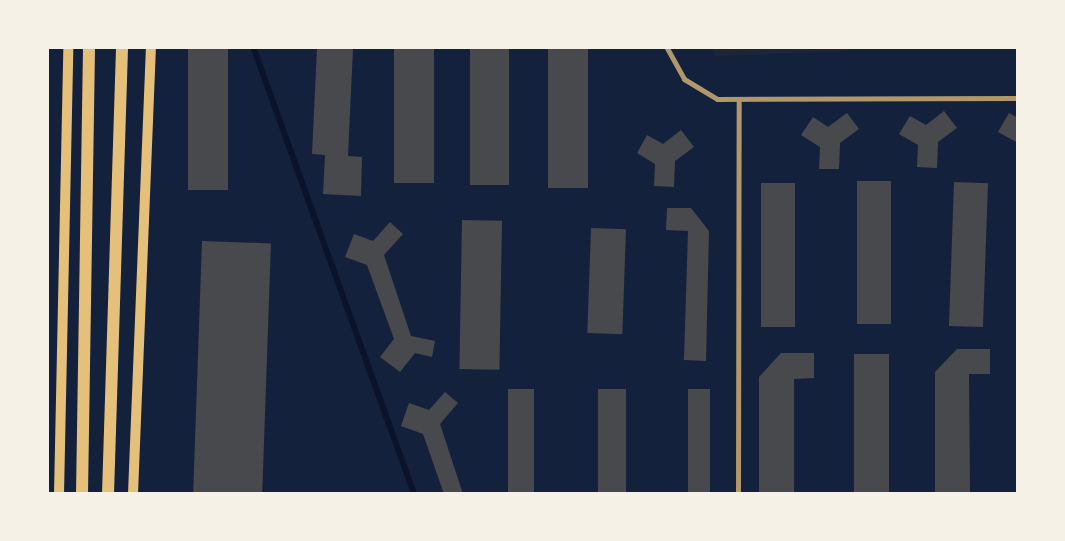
<!DOCTYPE html>
<style>
body{margin:0}
#map{position:relative;width:1065px;height:541px;overflow:hidden;background:#14213d;font-family:"Zilla Slab",serif}
div>[style]{position:absolute}
.green>*{inset:0;background:#1d2539}
.stream>*{height:5.5px;margin:-2.75px;padding:0 2.75px;transform-origin:2.75px;border-radius:2.75px;background:#0b132b}
.building>*{inset:0;background:#48494c;transform-origin:0 0}
.minor>*{height:5px;margin:-2.5px;padding:0 2.5px;transform-origin:2.5px;border-radius:2.5px;background:#b1986c}
.secondary>*{height:10px;margin:-5px;padding:0 5px;transform-origin:5px;border-radius:5px;background:#e5c07b}
.primary>*{height:12px;margin:-6px;padding:0 6px;transform-origin:6px;border-radius:6px;background:#e5c07b}
span{translate:-50% -50%;white-space:nowrap;text-align:center;line-height:1.15;-webkit-text-stroke:4px #f6f1e7;paint-order:stroke}
.frame{position:absolute;inset:0;border:49px solid #f6f1e7;pointer-events:none}
</style>
<div id="map">
<div class="green">
<i style="clip-path:polygon(710px 48px,847px 48px,847px 51px,716px 56px)"></i>
</div>
<div class="stream">
<i style="left:254px;top:48px;width:474px;rotate:70.2deg"></i>
</div>
<div class="building">
<i style="left:188px;top:48px;width:40px;height:142px"></i>
<i style="clip-path:polygon(317px 48px,353px 48px,348px 156px,362px 157px,361px 196px,323px 194px,325px 155px,312px 154px)"></i>
<i style="left:394px;top:48px;width:40px;height:135px"></i>
<i style="left:470px;top:48px;width:39px;height:137px"></i>
<i style="left:548px;top:48px;width:40px;height:140px"></i>
<i style="clip-path:polygon(944px 111px,957px 128px,938px 142px,937px 168px,917px 167px,918px 145px,899px 134px,910px 116px,926px 125px)"></i>
<i style="clip-path:polygon(847px 113px,859px 129px,840px 143px,839px 169px,819px 169px,820px 147px,801px 135px,813px 117px,828px 127px)"></i>
<i style="clip-path:polygon(1009px 113px,1018px 118px,1018px 143px,998px 132px)"></i>
<i style="clip-path:polygon(681px 130px,694px 147px,675px 161px,674px 187px,654px 186px,655px 164px,637px 153px,647px 135px,663px 144px)"></i>
<i style="left:857px;top:181px;width:34px;height:143px"></i>
<i style="left:954px;top:182px;width:34px;height:144px;rotate:2deg"></i>
<i style="left:761px;top:183px;width:34px;height:144px"></i>
<i style="clip-path:polygon(667px 208px,691px 208px,709px 231px,706px 361px,684px 360px,688px 231px,666px 230px)"></i>
<i style="left:462px;top:220px;width:40px;height:149px;rotate:1deg"></i>
<i style="clip-path:polygon(390px 222px,403px 234px,384px 255px,411px 336px,435px 341px,432px 357px,415px 353px,400px 372px,380px 357px,394px 339px,367px 265px,345px 257px,354px 234px,373px 241px)"></i>
<i style="left:591px;top:228px;width:35px;height:105px;rotate:2deg"></i>
<i style="left:202px;top:241px;width:69px;height:253px;rotate:2deg"></i>
<i style="clip-path:polygon(957px 349px,990px 349px,990px 374px,969px 374px,970px 494px,935px 494px,935px 372px)"></i>
<i style="clip-path:polygon(781px 353px,814px 353px,814px 378px,794px 379px,794px 494px,759px 494px,759px 377px)"></i>
<i style="left:854px;top:354px;width:35px;height:140px"></i>
<i style="left:508px;top:389px;width:26px;height:105px"></i>
<i style="left:626px;top:389px;width:105px;height:28px;rotate:90deg"></i>
<i style="left:688px;top:389px;width:22px;height:105px"></i>
<i style="clip-path:polygon(445px 392px,458px 403px,440px 424px,463px 494px,444px 494px,423px 434px,401px 426px,409px 403px,429px 410px)"></i>
</div>
<div class="minor">
<i style="left:667px;top:48px;width:35px;rotate:61deg"></i>
<i style="left:684px;top:79px;width:39px;rotate:31deg"></i>
<i style="left:717px;top:99px;width:301px;rotate:-0.2deg"></i>
<i style="left:738px;top:494px;width:395px;rotate:-89.9deg"></i>
</div>
<div class="secondary">
<i style="left:59px;top:494px;width:446px;rotate:-88.8deg"></i>
<i style="left:133px;top:494px;width:446px;rotate:-87.7deg"></i>
</div>
<div class="primary">
<i style="left:82px;top:494px;width:446px;rotate:-89.1deg"></i>
<i style="left:108px;top:494px;width:446px;rotate:-88.2deg"></i>
</div>
<div class="frame"></div>
</div>
